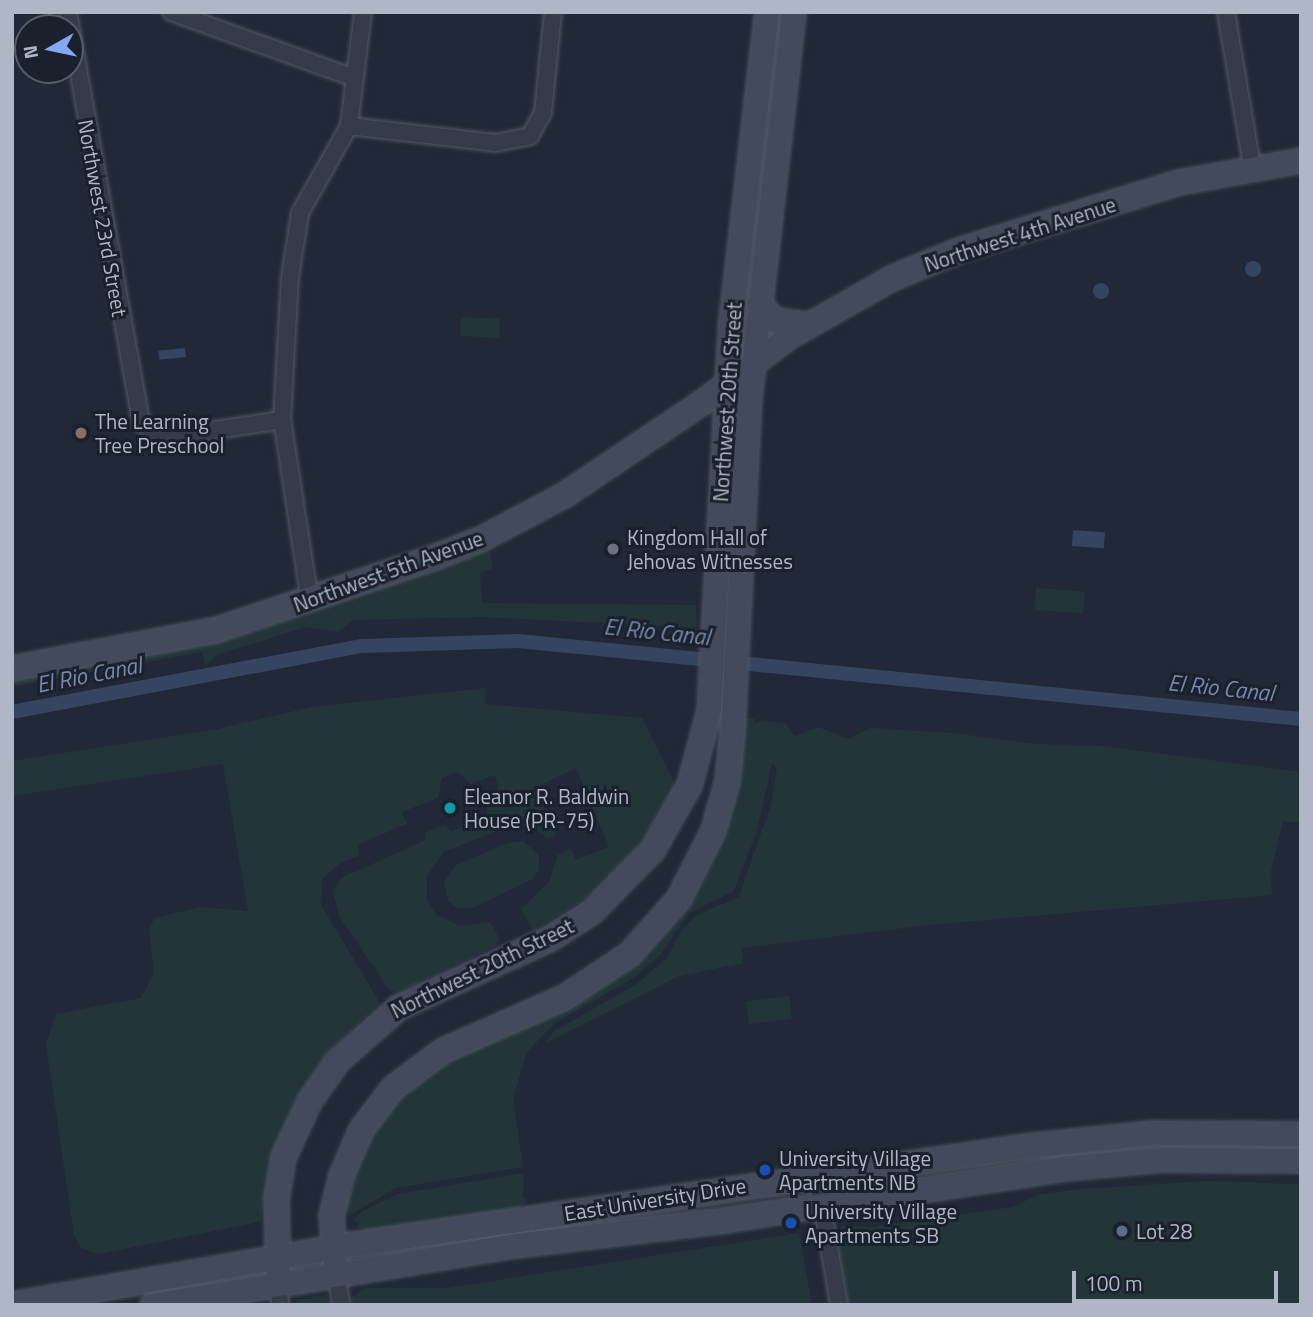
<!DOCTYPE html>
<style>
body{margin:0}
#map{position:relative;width:1313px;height:1317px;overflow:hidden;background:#212938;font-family:"Titillium Web",sans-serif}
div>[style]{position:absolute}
.green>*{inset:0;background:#233539;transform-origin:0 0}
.water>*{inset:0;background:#35445f;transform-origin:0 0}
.round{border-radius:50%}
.canal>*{height:14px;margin:-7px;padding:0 7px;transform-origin:7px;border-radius:7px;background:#35445f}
.roads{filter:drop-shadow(0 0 2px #525966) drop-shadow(0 0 2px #525966)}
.street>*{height:16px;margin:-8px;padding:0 8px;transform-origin:8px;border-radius:8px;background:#353b48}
.secondary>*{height:23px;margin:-11.5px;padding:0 11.5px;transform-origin:11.5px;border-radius:11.5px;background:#434a5b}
.dots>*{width:19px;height:19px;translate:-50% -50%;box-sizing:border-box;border:4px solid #1a212d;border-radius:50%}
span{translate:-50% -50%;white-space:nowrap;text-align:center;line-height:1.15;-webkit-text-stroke:6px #1a212d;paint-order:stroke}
.street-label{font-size:21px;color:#afb6c5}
.poi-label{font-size:21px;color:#afb6c5}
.left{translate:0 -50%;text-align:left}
.water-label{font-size:23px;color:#788bac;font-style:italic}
.frame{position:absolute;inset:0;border:14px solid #afb6c5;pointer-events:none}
.north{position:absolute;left:14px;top:14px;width:70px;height:70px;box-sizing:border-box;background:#1a212d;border:2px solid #565d6a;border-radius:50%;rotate:261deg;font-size:19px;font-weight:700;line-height:28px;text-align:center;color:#afb6c5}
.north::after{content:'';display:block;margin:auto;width:24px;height:32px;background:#85a8f4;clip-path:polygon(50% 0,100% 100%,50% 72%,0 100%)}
.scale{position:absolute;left:1072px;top:1271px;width:206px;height:32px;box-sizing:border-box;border:4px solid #afb6c5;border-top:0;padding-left:9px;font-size:21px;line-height:24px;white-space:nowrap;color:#afb6c5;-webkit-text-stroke:5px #1a212d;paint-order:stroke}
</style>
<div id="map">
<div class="green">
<i style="left:461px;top:317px;width:39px;height:19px;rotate:3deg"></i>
<i style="clip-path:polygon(489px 546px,493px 568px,480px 573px,482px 603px,696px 605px,696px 628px,482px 617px,353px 620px,338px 632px,306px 627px,219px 654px,205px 665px,202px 652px,12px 687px,12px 680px,251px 630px)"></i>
<i style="left:1036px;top:588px;width:49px;height:22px;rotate:4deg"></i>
<i style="clip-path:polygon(486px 688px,485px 704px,642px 718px,676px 786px,642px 842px,596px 892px,533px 931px,521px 909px,549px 882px,558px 855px,571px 848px,576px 860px,609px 847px,576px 768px,536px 787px,556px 836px,548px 838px,529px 826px,508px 826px,444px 852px,427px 876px,427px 900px,437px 915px,460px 926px,490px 922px,499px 938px,496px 946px,401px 991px,390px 991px,339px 916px,333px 891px,341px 878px,426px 840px,424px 833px,444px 825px,452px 831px,486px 818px,488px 805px,501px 799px,495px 775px,471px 784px,458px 772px,442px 778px,438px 798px,402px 812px,407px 824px,359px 844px,358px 856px,340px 863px,322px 879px,321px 905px,380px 1003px,328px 1052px,295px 1100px,270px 1162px,260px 1222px,99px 1254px,81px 1248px,74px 1235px,46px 1044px,56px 1014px,141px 998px,154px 973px,149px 928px,155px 918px,200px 907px,248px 911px,223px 764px,12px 796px,12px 761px,218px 729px,312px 707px)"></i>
<i style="clip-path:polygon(743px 718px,755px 719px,755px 724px,760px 720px,786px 724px,795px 736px,818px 727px,848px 739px,870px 728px,952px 733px,1037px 744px,1103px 746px,1301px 772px,1301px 823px,1283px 821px,1271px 871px,1272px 895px,929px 925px,742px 948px,743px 963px,679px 976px,546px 1043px,554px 1031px,635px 985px,666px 959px,681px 931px,697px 915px,739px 897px,771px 804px,777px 768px,772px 763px,757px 831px,734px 891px,689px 913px,661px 954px,630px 980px,555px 1023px,527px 1052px,513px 1098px,523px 1167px,396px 1188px,354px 1213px,344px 1212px,363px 1145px,393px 1100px,432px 1067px,599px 988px,629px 967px,673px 922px,694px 894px,726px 823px)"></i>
<i style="clip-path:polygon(523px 841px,539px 855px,539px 870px,533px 879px,473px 908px,457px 908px,448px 901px,444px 881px,456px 865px,507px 843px)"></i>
<i style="left:789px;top:996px;width:23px;height:43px;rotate:83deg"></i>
<i style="clip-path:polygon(524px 1173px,523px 1197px,528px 1200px,518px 1209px,373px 1231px,356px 1229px,359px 1223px,354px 1220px,361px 1212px,398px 1194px)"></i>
<i style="clip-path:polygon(1207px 1181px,1301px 1184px,1301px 1305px,849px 1305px,837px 1232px,843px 1225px,870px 1227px,1013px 1207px,1037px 1195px,1082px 1189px)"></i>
<i style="clip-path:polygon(799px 1233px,812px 1305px,352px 1305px,351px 1298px,365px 1288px,447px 1288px)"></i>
<i style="clip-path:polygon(327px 1295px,332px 1305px,293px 1305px,296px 1300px)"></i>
</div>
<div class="water">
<i class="round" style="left:1245px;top:261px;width:16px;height:16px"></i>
<i class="round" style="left:1093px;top:283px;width:16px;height:16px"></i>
<i style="left:185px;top:348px;width:9px;height:27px;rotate:84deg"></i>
<i style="left:1073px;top:530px;width:32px;height:16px;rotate:4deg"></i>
</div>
<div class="canal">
<i style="left:12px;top:712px;width:356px;rotate:-10.7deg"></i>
<i style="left:362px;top:646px;width:156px;rotate:-1.8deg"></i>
<i style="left:518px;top:641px;width:787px;rotate:5.69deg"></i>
</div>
<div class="roads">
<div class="street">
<i style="left:68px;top:12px;width:417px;rotate:79.9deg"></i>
<i style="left:141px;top:423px;width:27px;rotate:33deg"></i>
<i style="left:164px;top:438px;width:119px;rotate:-8.7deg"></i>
<i style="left:171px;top:12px;width:195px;rotate:19.8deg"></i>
<i style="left:1226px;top:12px;width:156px;rotate:80.4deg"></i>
<i style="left:349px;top:126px;width:147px;rotate:6.6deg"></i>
<i style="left:495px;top:143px;width:36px;rotate:-11deg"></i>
<i style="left:530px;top:136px;width:26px;rotate:-61deg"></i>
<i style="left:543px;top:113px;width:101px;rotate:-84.3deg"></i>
<i style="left:310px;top:602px;width:184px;rotate:-98.7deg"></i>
<i style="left:282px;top:420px;width:143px;rotate:-86.8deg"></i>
<i style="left:290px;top:277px;width:65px;rotate:-81.1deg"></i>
<i style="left:300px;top:213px;width:100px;rotate:-60.6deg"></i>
<i style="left:349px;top:126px;width:115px;rotate:-83deg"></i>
<i style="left:817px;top:1176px;width:131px;rotate:80.3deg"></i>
<i style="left:336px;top:1272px;width:33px;rotate:81deg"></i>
<i style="left:278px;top:1281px;width:24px;rotate:85deg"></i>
</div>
<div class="secondary">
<i style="left:759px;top:303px;width:23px;rotate:49deg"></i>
<i style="left:774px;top:320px;width:34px;rotate:7deg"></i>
<i style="left:12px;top:668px;width:206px;rotate:-10.7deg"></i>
<i style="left:214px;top:630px;width:232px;rotate:-18.4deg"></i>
<i style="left:434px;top:557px;width:52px;rotate:-21.6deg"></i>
<i style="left:482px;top:538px;width:94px;rotate:-27.9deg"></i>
<i style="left:565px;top:494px;width:165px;rotate:-33.9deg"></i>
<i style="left:702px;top:402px;width:109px;rotate:-37.2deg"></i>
<i style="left:789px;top:336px;width:120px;rotate:-29.6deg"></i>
<i style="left:893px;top:277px;width:74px;rotate:-22.4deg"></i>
<i style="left:961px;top:249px;width:228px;rotate:-17.1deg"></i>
<i style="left:1179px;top:182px;width:124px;rotate:-10.2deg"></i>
<i style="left:336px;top:1272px;width:56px;rotate:-95.1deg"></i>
<i style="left:331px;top:1216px;width:42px;rotate:-76.3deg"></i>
<i style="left:341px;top:1175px;width:50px;rotate:-66.5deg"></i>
<i style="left:361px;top:1129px;width:51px;rotate:-52.9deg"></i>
<i style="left:392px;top:1088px;width:64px;rotate:-36.7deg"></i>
<i style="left:443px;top:1050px;width:132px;rotate:-23.7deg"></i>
<i style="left:564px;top:997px;width:78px;rotate:-33.5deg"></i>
<i style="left:629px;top:954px;width:74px;rotate:-48.3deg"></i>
<i style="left:678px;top:899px;width:77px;rotate:-63.1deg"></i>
<i style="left:713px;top:830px;width:51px;rotate:-74.1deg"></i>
<i style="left:727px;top:781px;width:50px;rotate:-84.3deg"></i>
<i style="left:732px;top:731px;width:333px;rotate:-87.1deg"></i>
<i style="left:749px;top:398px;width:388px;rotate:-83.5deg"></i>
<i style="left:278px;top:1281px;width:82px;rotate:-91.4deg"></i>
<i style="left:276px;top:1199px;width:43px;rotate:-80.5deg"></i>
<i style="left:283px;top:1157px;width:62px;rotate:-65.1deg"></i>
<i style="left:309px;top:1101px;width:49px;rotate:-55deg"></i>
<i style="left:337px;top:1061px;width:81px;rotate:-41.5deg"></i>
<i style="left:398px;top:1007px;width:167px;rotate:-24.4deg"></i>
<i style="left:550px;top:938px;width:50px;rotate:-32.7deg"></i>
<i style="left:592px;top:911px;width:86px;rotate:-45.5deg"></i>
<i style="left:652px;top:850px;width:75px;rotate:-60.4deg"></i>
<i style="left:689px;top:785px;width:78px;rotate:-75.1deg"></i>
<i style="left:709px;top:710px;width:390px;rotate:-86.8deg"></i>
<i style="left:731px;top:321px;width:311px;rotate:-83.4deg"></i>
<i style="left:12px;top:1304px;width:346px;rotate:-10deg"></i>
<i style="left:353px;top:1244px;width:680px;rotate:-8.28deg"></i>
<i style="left:1026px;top:1146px;width:127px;rotate:-5.9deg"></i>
<i style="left:1152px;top:1133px;width:149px;rotate:0.4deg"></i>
<i style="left:152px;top:1305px;width:368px;rotate:-9.4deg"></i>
<i style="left:515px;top:1245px;width:210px;rotate:-6.8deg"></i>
<i style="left:724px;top:1220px;width:342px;rotate:-8.7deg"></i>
<i style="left:1062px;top:1168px;width:101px;rotate:-5.1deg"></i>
<i style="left:1163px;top:1159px;width:138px;rotate:0.4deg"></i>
</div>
</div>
<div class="dots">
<i style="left:81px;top:433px;background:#8d6e63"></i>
<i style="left:613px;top:549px;background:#6b7280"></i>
<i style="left:450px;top:808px;background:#0f9aa8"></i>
<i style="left:765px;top:1170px;background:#1a4fb4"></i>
<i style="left:791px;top:1223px;background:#1a4fb4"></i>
<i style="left:1122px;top:1231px;background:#5c6f8a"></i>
</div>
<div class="street-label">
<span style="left:103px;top:218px;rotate:80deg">Northwest 23rd Street</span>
<span style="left:1020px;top:234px;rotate:-18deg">Northwest 4th Avenue</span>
<span style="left:727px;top:402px;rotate:-86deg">Northwest 20th Street</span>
<span style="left:388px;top:571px;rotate:-20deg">Northwest 5th Avenue</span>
<span style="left:482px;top:968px;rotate:-26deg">Northwest 20th Street</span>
<span style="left:655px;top:1199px;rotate:-9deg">East University Drive</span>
</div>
<div class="poi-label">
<span class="left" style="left:95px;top:433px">The Learning<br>Tree Preschool</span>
<span class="left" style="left:627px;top:549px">Kingdom Hall of<br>Jehovas Witnesses</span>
<span class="left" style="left:464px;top:808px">Eleanor R. Baldwin<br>House (PR-75)</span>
<span class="left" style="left:779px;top:1170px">University Village<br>Apartments NB</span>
<span class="left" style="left:805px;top:1223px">University Village<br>Apartments SB</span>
<span class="left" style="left:1136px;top:1231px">Lot 28</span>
</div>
<div class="water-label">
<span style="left:657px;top:632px;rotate:6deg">El Rio Canal</span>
<span style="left:89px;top:675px;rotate:-11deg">El Rio Canal</span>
<span style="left:1221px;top:688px;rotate:6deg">El Rio Canal</span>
</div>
<div class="frame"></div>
<div class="north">N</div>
<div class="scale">100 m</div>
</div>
